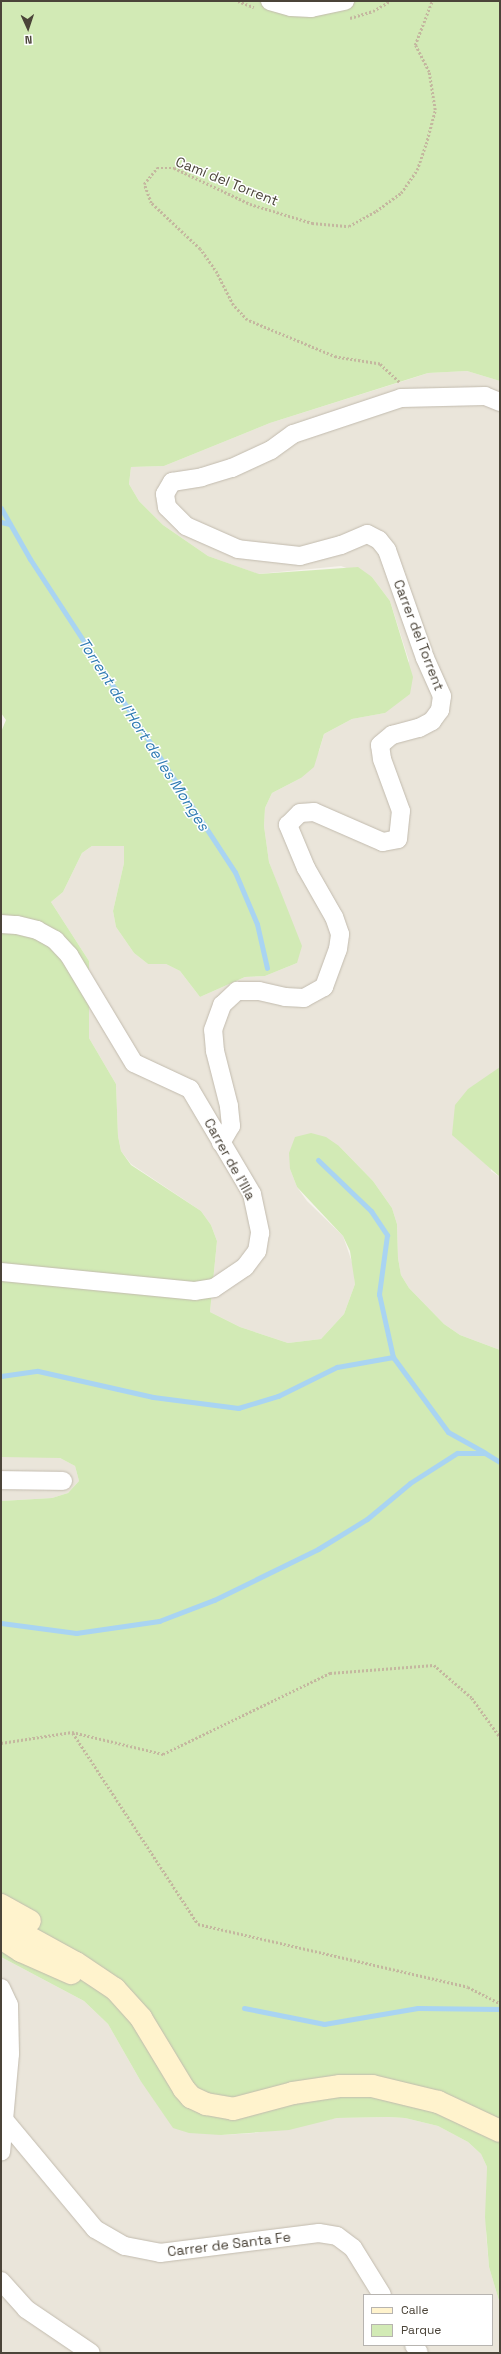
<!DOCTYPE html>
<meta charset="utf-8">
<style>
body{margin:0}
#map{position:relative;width:501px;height:2354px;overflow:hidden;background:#f6f3ec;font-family:"Space Grotesk",sans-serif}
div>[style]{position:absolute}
.residential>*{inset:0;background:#eae5da}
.green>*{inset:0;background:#d2eab5}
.stream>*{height:5px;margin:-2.5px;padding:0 2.5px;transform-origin:2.5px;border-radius:2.5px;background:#a9d4f2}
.path>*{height:2.5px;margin-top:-1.25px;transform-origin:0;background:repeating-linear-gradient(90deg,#c4b79f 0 2px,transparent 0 4px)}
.roads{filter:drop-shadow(0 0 1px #c2bbae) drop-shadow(0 0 1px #c2bbae)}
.street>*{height:18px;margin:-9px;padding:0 9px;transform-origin:9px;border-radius:9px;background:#fff}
.secondary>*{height:22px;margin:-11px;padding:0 11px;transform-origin:11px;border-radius:11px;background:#fff3cd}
span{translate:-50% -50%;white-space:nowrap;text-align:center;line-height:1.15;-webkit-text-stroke:3px #fff;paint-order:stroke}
.street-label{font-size:14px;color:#4b4439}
.water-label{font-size:15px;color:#2e7ab2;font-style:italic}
.frame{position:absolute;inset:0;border:2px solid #4b4439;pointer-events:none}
.legend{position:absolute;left:363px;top:2294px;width:130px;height:52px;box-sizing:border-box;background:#fff;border:1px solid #b7b4b0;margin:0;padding:5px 7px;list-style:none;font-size:12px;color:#4b4439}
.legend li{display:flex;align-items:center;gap:8px;height:20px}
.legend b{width:20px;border:1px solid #b7b4b0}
.north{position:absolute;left:8px;top:8px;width:40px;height:40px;-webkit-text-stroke:3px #fff;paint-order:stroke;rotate:177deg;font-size:11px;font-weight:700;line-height:16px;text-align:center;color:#4b4439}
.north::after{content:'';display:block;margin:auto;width:14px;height:18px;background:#4b4439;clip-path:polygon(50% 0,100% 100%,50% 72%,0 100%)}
</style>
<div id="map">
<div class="residential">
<i style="clip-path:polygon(467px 371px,500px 381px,500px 1067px,486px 1078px,491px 1171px,500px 1177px,500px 1350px,460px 1335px,444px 1324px,409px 1288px,401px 1275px,398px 1258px,397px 1224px,392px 1208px,373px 1181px,339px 1146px,290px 1169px,297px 1187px,307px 1201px,343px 1236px,354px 1268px,355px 1284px,344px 1314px,321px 1339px,288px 1343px,240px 1327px,210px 1312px,217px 1241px,211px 1225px,201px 1211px,131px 1164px,121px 1151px,118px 1136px,116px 1084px,89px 1038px,89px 961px,51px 902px,63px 892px,82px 853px,92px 846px,124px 846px,124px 863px,113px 911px,116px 927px,134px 953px,148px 964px,166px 964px,180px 971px,200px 997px,245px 977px,265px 976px,297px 963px,288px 913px,269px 862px,264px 826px,265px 808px,272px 793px,301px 778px,319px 751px,324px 734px,352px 719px,385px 713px,409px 661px,390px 601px,372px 577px,341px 566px,258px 574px,208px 556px,163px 525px,139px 501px,129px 484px,131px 467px,164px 466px,270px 423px,413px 378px,428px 373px)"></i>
<i style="clip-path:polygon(42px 1456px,60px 1458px,75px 1466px,79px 1481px,68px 1493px,52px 1498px,1px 1501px,1px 1457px)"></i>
<i style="clip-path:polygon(evenodd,1px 1957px,84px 2001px,108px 2024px,140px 2080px,221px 2135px,255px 2133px,337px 2118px,388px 2117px,405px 2118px,438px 2126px,468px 2142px,481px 2154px,487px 2167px,486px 2233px,489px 2267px,500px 2304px,500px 2353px,1px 2353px,1px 1957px,364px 2295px,492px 2295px,492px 2345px,364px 2345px,364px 2295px)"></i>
</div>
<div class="green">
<i style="clip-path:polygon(1px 1px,500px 1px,500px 381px,467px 371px,428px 373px,270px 423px,164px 466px,131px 467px,129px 484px,139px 501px,163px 525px,208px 556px,259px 574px,358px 567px,372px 577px,390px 601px,413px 677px,410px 694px,385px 713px,352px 719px,324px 734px,314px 767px,301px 778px,272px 793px,265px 808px,264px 826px,269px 862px,302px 946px,297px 963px,265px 976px,245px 977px,200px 997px,180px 971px,166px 964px,148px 964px,134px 953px,116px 927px,113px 911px,124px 863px,124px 846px,92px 846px,82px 853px,63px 892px,51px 902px,89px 961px,89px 1038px,116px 1084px,118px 1136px,121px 1151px,131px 1165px,201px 1211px,211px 1225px,217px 1241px,210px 1312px,240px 1327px,288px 1343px,321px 1339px,344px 1314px,355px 1284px,350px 1251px,343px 1236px,297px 1187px,290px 1169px,289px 1153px,295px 1137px,311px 1133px,326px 1137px,339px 1146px,373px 1181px,392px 1208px,397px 1224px,398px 1258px,401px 1275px,409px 1288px,444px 1324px,460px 1335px,500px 1350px,500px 2304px,489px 2267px,485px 2217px,487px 2167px,481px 2154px,468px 2142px,438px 2126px,405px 2118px,388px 2117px,337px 2118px,289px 2130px,221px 2135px,189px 2133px,173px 2128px,140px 2080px,108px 2024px,84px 2001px,1px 1957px,1px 1501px,52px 1498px,68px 1493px,79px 1481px,75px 1466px,60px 1458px,1px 1457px,1px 732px,6px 720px,1px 713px)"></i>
<i style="clip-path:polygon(500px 1067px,500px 1177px,452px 1135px,455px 1105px,468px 1089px)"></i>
</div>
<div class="stream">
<i style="left:1px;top:508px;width:59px;rotate:60.4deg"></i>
<i style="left:30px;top:559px;width:374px;rotate:56.8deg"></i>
<i style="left:235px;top:872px;width:56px;rotate:67.1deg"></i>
<i style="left:257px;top:924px;width:45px;rotate:77.2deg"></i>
<i style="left:1px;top:522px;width:9px;rotate:13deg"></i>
<i style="left:318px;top:1160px;width:74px;rotate:43.9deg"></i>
<i style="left:371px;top:1211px;width:29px;rotate:56deg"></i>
<i style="left:387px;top:1235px;width:60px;rotate:97.7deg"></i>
<i style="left:379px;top:1294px;width:65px;rotate:77.5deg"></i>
<i style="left:1px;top:1376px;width:37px;rotate:-8deg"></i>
<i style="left:38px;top:1371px;width:118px;rotate:12.7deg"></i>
<i style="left:153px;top:1397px;width:86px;rotate:7.4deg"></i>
<i style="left:238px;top:1408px;width:42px;rotate:-16.7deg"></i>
<i style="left:278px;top:1396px;width:66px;rotate:-26.2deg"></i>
<i style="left:337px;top:1367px;width:57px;rotate:-10.1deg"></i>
<i style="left:393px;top:1357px;width:93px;rotate:53.7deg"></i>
<i style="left:448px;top:1432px;width:41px;rotate:29.1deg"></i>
<i style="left:1px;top:1623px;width:76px;rotate:7.6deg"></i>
<i style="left:76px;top:1633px;width:84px;rotate:-8.2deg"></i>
<i style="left:159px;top:1621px;width:59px;rotate:-20.9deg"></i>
<i style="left:214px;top:1600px;width:116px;rotate:-26.1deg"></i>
<i style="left:318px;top:1549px;width:57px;rotate:-31.5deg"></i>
<i style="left:367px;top:1519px;width:56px;rotate:-39.9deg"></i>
<i style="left:410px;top:1483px;width:56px;rotate:-32.6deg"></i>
<i style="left:457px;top:1453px;width:28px"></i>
<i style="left:485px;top:1453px;width:17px;rotate:31deg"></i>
<i style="left:244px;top:2008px;width:82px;rotate:11.3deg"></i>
<i style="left:324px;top:2024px;width:95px;rotate:-9.7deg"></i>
<i style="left:418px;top:2008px;width:82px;rotate:0.7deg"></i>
</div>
<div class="path">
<i style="left:238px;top:1px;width:17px;rotate:21deg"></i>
<i style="left:350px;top:18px;width:24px;rotate:-17deg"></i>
<i style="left:373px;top:11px;width:20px;rotate:-30deg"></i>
<i style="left:399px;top:382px;width:26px;rotate:-137deg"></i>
<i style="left:380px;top:364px;width:45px;rotate:-171deg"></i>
<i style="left:336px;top:357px;width:96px;rotate:-157.4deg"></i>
<i style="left:247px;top:320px;width:21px;rotate:-133deg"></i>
<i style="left:233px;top:305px;width:36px;rotate:-117deg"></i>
<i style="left:217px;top:273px;width:29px;rotate:-125deg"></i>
<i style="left:200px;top:249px;width:67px;rotate:-136.8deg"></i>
<i style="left:151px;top:203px;width:20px;rotate:-110deg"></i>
<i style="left:144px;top:184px;width:21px;rotate:-51deg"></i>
<i style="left:157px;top:168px;width:17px"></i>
<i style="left:174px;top:168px;width:84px;rotate:25.3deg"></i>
<i style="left:250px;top:204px;width:65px;rotate:17deg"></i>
<i style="left:312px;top:223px;width:37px;rotate:5deg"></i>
<i style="left:349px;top:226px;width:31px;rotate:-29deg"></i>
<i style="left:376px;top:211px;width:31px;rotate:-36deg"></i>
<i style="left:401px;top:193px;width:28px;rotate:-55deg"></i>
<i style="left:417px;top:170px;width:28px;rotate:-71deg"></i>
<i style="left:426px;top:144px;width:35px;rotate:-75deg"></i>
<i style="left:435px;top:110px;width:38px;rotate:-99deg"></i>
<i style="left:429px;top:72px;width:30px;rotate:-117deg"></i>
<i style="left:415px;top:45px;width:47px;rotate:-68.9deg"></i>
<i style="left:73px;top:1733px;width:228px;rotate:56.8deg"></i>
<i style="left:198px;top:1924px;width:277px;rotate:13.1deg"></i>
<i style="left:468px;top:1987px;width:36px;rotate:27deg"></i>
<i style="left:1px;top:1743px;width:72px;rotate:-8.8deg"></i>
<i style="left:72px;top:1732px;width:94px;rotate:13.6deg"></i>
<i style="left:163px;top:1754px;width:186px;rotate:-25.9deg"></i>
<i style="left:330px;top:1673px;width:104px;rotate:-4.4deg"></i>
<i style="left:434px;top:1665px;width:50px;rotate:41deg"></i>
<i style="left:472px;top:1698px;width:48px;rotate:54.3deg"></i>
</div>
<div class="roads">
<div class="street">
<i style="left:270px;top:1px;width:22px;rotate:16deg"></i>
<i style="left:291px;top:7px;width:20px;rotate:3deg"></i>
<i style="left:311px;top:8px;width:35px;rotate:-12deg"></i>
<i style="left:1px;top:924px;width:16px;rotate:4deg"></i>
<i style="left:17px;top:925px;width:21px;rotate:14deg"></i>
<i style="left:37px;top:930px;width:21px;rotate:29deg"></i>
<i style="left:55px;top:940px;width:21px;rotate:47deg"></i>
<i style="left:69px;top:955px;width:126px;rotate:59deg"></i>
<i style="left:134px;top:1063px;width:62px;rotate:24.9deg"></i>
<i style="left:190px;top:1089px;width:122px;rotate:59.4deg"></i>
<i style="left:252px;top:1194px;width:40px;rotate:78deg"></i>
<i style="left:260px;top:1233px;width:18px;rotate:99deg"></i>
<i style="left:257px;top:1251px;width:20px;rotate:127deg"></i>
<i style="left:245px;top:1267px;width:37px;rotate:146deg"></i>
<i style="left:214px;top:1288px;width:19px;rotate:171deg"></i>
<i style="left:195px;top:1291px;width:195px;rotate:-174.4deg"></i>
<i style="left:221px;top:1143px;width:20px;rotate:-60deg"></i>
<i style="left:231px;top:1126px;width:20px;rotate:-96deg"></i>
<i style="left:229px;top:1106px;width:57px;rotate:-104.3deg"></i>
<i style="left:215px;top:1051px;width:21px;rotate:-95deg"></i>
<i style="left:213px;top:1030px;width:27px;rotate:-70deg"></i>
<i style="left:222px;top:1005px;width:21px;rotate:-43deg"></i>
<i style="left:237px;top:991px;width:22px"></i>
<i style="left:259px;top:991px;width:27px;rotate:13deg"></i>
<i style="left:285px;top:997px;width:19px;rotate:3deg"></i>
<i style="left:304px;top:998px;width:23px;rotate:-29deg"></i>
<i style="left:324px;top:987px;width:40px;rotate:-69.8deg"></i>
<i style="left:338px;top:949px;width:15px;rotate:-82deg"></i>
<i style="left:340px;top:934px;width:18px;rotate:-109deg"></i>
<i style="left:334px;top:917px;width:56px;rotate:-119.7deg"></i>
<i style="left:306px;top:868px;width:47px;rotate:-112.7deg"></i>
<i style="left:288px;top:825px;width:17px;rotate:-45deg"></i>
<i style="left:300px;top:813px;width:14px;rotate:-4deg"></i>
<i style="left:314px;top:812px;width:75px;rotate:23.5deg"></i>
<i style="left:383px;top:842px;width:15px;rotate:-11deg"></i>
<i style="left:398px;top:839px;width:28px;rotate:-84deg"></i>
<i style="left:401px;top:811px;width:55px;rotate:-110.1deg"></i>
<i style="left:382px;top:759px;width:14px;rotate:-98deg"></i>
<i style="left:380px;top:745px;width:16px;rotate:-40deg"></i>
<i style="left:392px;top:735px;width:28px;rotate:-15deg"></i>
<i style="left:419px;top:728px;width:15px;rotate:-28deg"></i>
<i style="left:432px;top:721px;width:14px;rotate:-54deg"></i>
<i style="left:440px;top:710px;width:14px;rotate:-82deg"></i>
<i style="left:442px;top:696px;width:42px;rotate:-114.1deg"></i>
<i style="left:425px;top:658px;width:114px;rotate:-109.4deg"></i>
<i style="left:387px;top:550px;width:13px;rotate:-129deg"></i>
<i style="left:379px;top:540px;width:13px;rotate:-153deg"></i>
<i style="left:367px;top:534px;width:28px;rotate:157deg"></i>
<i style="left:341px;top:545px;width:42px;rotate:165deg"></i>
<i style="left:300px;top:556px;width:62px;rotate:-173.6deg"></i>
<i style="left:238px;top:549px;width:57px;rotate:-156.1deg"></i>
<i style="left:186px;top:526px;width:27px;rotate:-135deg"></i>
<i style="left:167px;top:507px;width:13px;rotate:-99deg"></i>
<i style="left:165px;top:494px;width:14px;rotate:-60deg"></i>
<i style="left:172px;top:482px;width:30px;rotate:-9deg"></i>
<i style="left:202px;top:477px;width:31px;rotate:-17deg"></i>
<i style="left:232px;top:468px;width:43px;rotate:-24.8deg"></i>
<i style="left:271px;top:450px;width:27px;rotate:-36deg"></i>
<i style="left:293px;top:434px;width:114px;rotate:-18.4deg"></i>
<i style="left:401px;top:398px;width:84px;rotate:-1.4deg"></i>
<i style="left:485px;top:396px;width:16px;rotate:22deg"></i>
<i style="left:1px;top:1480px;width:62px;rotate:0.9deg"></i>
<i style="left:1px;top:1988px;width:19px;rotate:65deg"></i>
<i style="left:9px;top:2005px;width:49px;rotate:88.8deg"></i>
<i style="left:10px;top:2054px;width:98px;rotate:95.2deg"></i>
<i style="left:1px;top:2116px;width:147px;rotate:50.2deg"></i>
<i style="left:95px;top:2229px;width:34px;rotate:30deg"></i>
<i style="left:125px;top:2246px;width:36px;rotate:11deg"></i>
<i style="left:160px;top:2253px;width:160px;rotate:-7.2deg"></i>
<i style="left:319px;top:2233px;width:18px;rotate:9deg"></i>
<i style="left:337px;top:2236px;width:20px;rotate:37deg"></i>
<i style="left:353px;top:2248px;width:55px;rotate:58.3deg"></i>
<i style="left:1px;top:2281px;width:38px;rotate:48deg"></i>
<i style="left:26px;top:2309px;width:78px;rotate:34.1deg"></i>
<i style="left:414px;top:2345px;width:9px;rotate:58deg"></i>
</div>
<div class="secondary">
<i style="left:1px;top:1905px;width:33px;rotate:29deg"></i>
<i style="left:1px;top:1922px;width:85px;rotate:28.7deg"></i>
<i style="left:76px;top:1963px;width:47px;rotate:33.7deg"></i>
<i style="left:115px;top:1989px;width:39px;rotate:48deg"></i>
<i style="left:141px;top:2018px;width:83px;rotate:58.8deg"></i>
<i style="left:184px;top:2089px;width:11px;rotate:49deg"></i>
<i style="left:191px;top:2097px;width:17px;rotate:25deg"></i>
<i style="left:206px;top:2104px;width:27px;rotate:10deg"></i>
<i style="left:233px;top:2109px;width:62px;rotate:-14.9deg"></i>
<i style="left:293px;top:2093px;width:48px;rotate:-8.5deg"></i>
<i style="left:340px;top:2086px;width:32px"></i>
<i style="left:372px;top:2086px;width:68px;rotate:13.6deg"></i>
<i style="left:438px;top:2102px;width:68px;rotate:25.1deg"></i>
<i style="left:1px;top:1938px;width:24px;rotate:33deg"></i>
<i style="left:21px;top:1951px;width:55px;rotate:23.7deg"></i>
</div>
</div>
<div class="street-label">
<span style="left:227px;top:181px;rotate:22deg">Camí del Torrent</span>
<span style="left:419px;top:635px;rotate:69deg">Carrer del Torrent</span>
<span style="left:230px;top:1159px;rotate:61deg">Carrer de l'Illa</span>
<span style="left:229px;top:2244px;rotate:-7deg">Carrer de Santa Fe</span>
</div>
<div class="water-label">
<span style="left:144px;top:734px;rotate:57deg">Torrent de l'Hort de les Monges</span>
</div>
<div class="frame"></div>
<ul class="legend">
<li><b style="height:5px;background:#fff3cd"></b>Calle</li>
<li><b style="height:11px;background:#d2eab5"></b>Parque</li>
</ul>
<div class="north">N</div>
</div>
